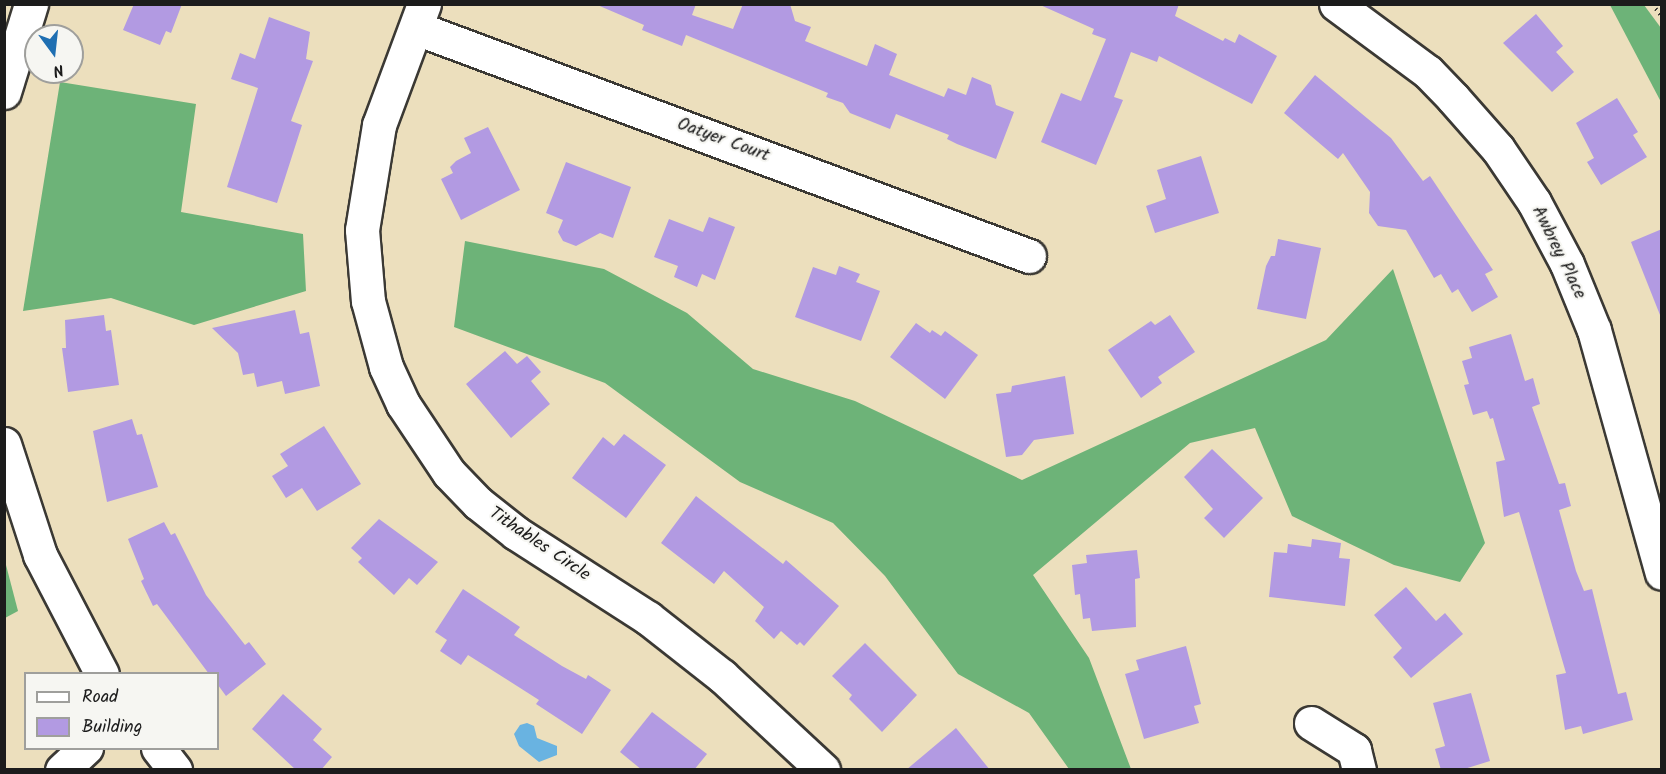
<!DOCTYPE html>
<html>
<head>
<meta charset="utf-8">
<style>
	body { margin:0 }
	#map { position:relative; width:1666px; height:774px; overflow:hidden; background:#ecdfbd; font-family:Kalam,sans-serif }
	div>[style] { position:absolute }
	.forest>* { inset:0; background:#6db378 }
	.water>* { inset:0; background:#69b3e1 }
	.building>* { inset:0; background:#b29ae2 }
	.path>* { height:4px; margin-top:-2px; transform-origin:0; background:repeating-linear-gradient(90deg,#3b3934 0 1.5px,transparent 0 6px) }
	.roads { filter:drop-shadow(2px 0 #3b3934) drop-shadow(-2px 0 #3b3934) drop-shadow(0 2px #3b3934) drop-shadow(0 -2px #3b3934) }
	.minor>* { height:33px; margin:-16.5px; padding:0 16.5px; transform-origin:16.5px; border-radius:16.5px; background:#fff }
	.tertiary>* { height:33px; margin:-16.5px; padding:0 16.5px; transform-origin:16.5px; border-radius:16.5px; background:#fff }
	span { translate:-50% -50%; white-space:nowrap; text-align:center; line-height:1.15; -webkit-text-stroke:4.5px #f6f6f2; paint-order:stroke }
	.street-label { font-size:18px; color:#1c1c1c }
	.frame { position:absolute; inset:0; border:6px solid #1c1c1c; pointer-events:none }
	.legend { position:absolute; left:24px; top:672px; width:195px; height:78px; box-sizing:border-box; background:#f6f6f2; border:2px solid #9f9f9c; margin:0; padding:8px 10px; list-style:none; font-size:18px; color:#1c1c1c }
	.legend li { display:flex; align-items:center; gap:12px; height:30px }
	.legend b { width:30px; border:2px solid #9f9f9c }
	.north { position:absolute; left:24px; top:24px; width:60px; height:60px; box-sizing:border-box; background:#f6f6f2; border:2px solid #9f9f9c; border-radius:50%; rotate:165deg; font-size:16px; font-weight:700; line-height:24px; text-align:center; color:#1c1c1c }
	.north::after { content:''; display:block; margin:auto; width:21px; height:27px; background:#1f6fb2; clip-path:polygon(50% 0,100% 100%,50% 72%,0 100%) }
</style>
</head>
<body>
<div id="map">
	<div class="forest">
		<i style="clip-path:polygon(1610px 5px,1644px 5px,1661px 28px,1661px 102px)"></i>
		<i style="clip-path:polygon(60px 82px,196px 104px,181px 212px,303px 234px,306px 291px,194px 325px,111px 298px,23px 311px)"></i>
		<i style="clip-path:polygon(465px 241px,604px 269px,687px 313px,753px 369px,855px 401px,1022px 480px,1326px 340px,1393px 269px,1485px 543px,1460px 582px,1394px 565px,1292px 516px,1255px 428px,1190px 443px,1033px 575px,1089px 658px,1131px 769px,1069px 769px,1029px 713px,958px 674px,885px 576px,833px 523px,740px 482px,605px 383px,454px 327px)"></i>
		<i style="clip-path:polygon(6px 565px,18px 611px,5px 618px,4px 566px)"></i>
	</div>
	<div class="water">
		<i style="clip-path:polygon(527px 723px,534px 726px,537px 738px,557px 746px,557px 755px,539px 762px,519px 746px,514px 734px,520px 725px)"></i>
	</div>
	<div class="building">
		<i style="clip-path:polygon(134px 4px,182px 4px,171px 33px,166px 31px,160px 45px,123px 30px)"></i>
		<i style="clip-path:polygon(595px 4px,696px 4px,692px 15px,733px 29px,743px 4px,790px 4px,795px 21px,811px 27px,805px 41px,867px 66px,875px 44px,897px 54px,889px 75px,944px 97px,948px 88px,966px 95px,972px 77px,991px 85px,996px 105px,1014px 112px,996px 159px,957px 144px,947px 139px,949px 135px,896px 114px,890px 129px,850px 113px,843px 103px,826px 97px,828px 93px,686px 35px,682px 46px,642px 30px,644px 25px)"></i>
		<i style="clip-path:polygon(1038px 4px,1179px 4px,1175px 16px,1223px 41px,1225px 38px,1235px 43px,1239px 34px,1277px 56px,1252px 104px,1159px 56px,1157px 62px,1131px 52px,1114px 97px,1123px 100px,1096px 165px,1041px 142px,1061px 93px,1081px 101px,1106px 39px,1092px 34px,1094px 29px)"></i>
		<i style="clip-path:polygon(1536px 14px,1563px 46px,1556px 52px,1574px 72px,1552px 92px,1503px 43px)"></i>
		<i style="clip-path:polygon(269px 17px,310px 32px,306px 59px,313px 61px,291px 121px,302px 125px,277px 203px,227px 187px,258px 88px,231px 79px,240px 53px,255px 59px)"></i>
		<i style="clip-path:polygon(1315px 75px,1391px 138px,1423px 181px,1430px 176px,1493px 270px,1485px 274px,1498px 297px,1472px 312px,1458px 289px,1452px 293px,1441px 274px,1434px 278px,1406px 230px,1378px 226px,1369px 213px,1370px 192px,1343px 153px,1338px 159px,1284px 113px)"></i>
		<i style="clip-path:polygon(1617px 98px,1638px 132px,1633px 135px,1647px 157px,1601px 185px,1587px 162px,1594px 158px,1576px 123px)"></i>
		<i style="clip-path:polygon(488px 127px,520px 190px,461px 220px,441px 179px,453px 173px,450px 167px,456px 161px,471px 153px,464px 138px)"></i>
		<i style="clip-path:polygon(1201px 156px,1219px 213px,1155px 233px,1146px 206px,1166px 199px,1157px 170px)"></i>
		<i style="clip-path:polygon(566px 162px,631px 187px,613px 238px,600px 233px,576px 246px,563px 241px,558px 232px,563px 220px,546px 213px)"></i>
		<i style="clip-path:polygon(709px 217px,735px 227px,715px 280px,702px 274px,697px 287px,674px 277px,678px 266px,654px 257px,669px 219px,703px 232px)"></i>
		<i style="clip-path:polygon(1662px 229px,1662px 315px,1660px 315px,1631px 242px)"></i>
		<i style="clip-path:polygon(1278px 239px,1321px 248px,1306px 319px,1257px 309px,1266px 266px,1271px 256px,1275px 256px)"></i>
		<i style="clip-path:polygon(839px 266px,860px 274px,856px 282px,880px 291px,861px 341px,795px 317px,813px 267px,836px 275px)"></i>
		<i style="clip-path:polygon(295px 310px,300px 334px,309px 332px,320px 386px,285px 394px,282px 381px,257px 387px,254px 373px,243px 375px,238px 353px,212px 328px)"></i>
		<i style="clip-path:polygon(104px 315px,106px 331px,111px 330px,119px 385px,68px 392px,62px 348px,66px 348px,65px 320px)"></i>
		<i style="clip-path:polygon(1170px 315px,1195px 352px,1158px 377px,1162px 383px,1141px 398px,1108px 350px,1151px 321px,1155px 325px)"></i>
		<i style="clip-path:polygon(916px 323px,930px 333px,932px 330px,941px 336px,945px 331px,978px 355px,945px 399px,890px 357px)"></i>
		<i style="clip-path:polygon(1511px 334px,1525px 381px,1533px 378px,1540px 404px,1532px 407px,1559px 484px,1565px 483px,1571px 506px,1559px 510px,1576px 571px,1584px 591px,1592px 589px,1618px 694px,1626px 692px,1633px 720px,1583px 734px,1581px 726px,1565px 730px,1556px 675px,1566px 673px,1519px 512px,1504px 517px,1496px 462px,1505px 460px,1493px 418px,1490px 419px,1487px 411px,1473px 415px,1464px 385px,1469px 384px,1462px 361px,1472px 358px,1469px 347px)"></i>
		<i style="clip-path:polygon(505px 351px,517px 364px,527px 356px,541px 372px,531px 381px,550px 404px,511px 438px,466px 384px)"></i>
		<i style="clip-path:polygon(1065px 376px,1074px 434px,1034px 440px,1022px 455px,1006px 457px,996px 394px,1011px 392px,1012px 386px)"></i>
		<i style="clip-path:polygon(132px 419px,137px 435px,142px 434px,158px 487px,107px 502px,93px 431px)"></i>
		<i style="clip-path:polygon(324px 426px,361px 484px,317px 511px,302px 488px,286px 498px,272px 476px,288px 466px,280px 454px)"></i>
		<i style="clip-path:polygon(624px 434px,666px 465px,626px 518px,572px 478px,603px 437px,614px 446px)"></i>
		<i style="clip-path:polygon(1212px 449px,1263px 498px,1224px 538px,1204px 518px,1213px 509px,1184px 477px)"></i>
		<i style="clip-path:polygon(696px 496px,783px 564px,786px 560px,839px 606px,804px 646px,800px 642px,797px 645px,781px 631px,774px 639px,755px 621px,764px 607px,724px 571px,714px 584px,661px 543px)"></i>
		<i style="clip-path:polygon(379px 519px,438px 562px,417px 585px,409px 578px,394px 595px,358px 562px,362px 558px,351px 548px)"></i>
		<i style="clip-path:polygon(164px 522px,171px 535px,175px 533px,206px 595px,245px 645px,249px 642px,266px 664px,226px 696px,218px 685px,218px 674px,209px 674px,157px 604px,153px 606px,141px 581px,144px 579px,128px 539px)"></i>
		<i style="clip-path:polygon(1312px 539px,1341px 543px,1339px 558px,1350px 559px,1345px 606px,1269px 597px,1274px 552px,1287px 553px,1288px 544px,1311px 547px)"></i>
		<i style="clip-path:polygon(1137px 550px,1140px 578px,1135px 579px,1136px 627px,1092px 631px,1090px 618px,1083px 619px,1080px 594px,1075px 595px,1072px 565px,1087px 563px,1086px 555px)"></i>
		<i style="clip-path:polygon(1406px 587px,1436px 621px,1445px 613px,1463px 634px,1411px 678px,1393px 657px,1402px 648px,1374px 615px)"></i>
		<i style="clip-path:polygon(463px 589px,520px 627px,514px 635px,562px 666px,586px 679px,588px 675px,611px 690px,582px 734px,536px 704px,539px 700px,468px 655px,461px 665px,440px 651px,447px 640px,435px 632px)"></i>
		<i style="clip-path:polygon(865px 643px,917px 695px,882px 732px,849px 699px,852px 695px,832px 676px)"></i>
		<i style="clip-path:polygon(1186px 646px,1201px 704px,1194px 706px,1199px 723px,1144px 739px,1125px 674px,1139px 670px,1136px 660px)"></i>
		<i style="clip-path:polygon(1471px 693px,1490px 761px,1461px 770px,1441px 770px,1435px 749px,1445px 746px,1433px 703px)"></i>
		<i style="clip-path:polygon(283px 694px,322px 729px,313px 740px,332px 757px,321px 770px,296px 770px,252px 729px)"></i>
		<i style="clip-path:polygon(652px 712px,707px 754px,694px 770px,642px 770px,620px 752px)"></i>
		<i style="clip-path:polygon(956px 728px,990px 770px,906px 770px)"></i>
	</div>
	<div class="path">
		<i style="left:1652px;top:4px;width:16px;rotate:52deg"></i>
	</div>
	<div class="roads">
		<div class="minor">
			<i style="left:424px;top:4px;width:129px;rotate:110.4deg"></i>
			<i style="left:379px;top:125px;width:106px;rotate:99.2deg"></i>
			<i style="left:362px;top:230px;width:71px;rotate:85.2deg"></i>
			<i style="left:368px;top:301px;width:68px;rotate:74.7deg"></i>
			<i style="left:386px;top:367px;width:41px;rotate:65.3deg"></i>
			<i style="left:403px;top:404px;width:83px;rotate:56.3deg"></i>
			<i style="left:449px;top:473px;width:42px;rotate:46deg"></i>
			<i style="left:478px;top:503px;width:48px;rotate:38.3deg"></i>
			<i style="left:516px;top:533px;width:157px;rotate:32.8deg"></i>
			<i style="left:648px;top:618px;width:94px;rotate:38.1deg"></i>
			<i style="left:722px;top:676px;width:138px;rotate:42.9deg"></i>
			<i style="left:1336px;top:4px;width:114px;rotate:36.5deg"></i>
			<i style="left:1428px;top:72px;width:36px;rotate:46deg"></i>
			<i style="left:1453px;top:98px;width:68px;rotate:48.6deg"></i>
			<i style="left:1498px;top:149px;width:64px;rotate:55.8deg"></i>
			<i style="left:1534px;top:202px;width:70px;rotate:62deg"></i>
			<i style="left:1567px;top:264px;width:71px;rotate:67.8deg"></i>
			<i style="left:1594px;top:330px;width:252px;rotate:74.4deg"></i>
			<i style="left:416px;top:28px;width:654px;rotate:20.4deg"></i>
			<i style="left:1311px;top:723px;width:51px;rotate:32.1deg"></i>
			<i style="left:1354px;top:750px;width:21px;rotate:76deg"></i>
			<i style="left:62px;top:770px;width:33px;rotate:-43deg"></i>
		</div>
		<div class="tertiary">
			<i style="left:4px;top:92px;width:92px;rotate:-72.9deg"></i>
			<i style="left:4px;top:444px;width:117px;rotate:72deg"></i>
			<i style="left:40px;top:555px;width:134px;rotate:62.5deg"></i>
			<i style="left:158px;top:748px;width:28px;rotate:52deg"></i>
		</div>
	</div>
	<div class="street-label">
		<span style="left:723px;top:141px;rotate:20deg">Oatyer Court</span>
		<span style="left:1558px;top:253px;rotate:64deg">Awbrey Place</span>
		<span style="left:539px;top:545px;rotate:34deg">Tithables Circle</span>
	</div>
	<div class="frame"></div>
	<ul class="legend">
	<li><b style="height:8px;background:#fff"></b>Road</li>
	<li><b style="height:16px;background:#b29ae2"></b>Building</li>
	</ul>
	<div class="north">N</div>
</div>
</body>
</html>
